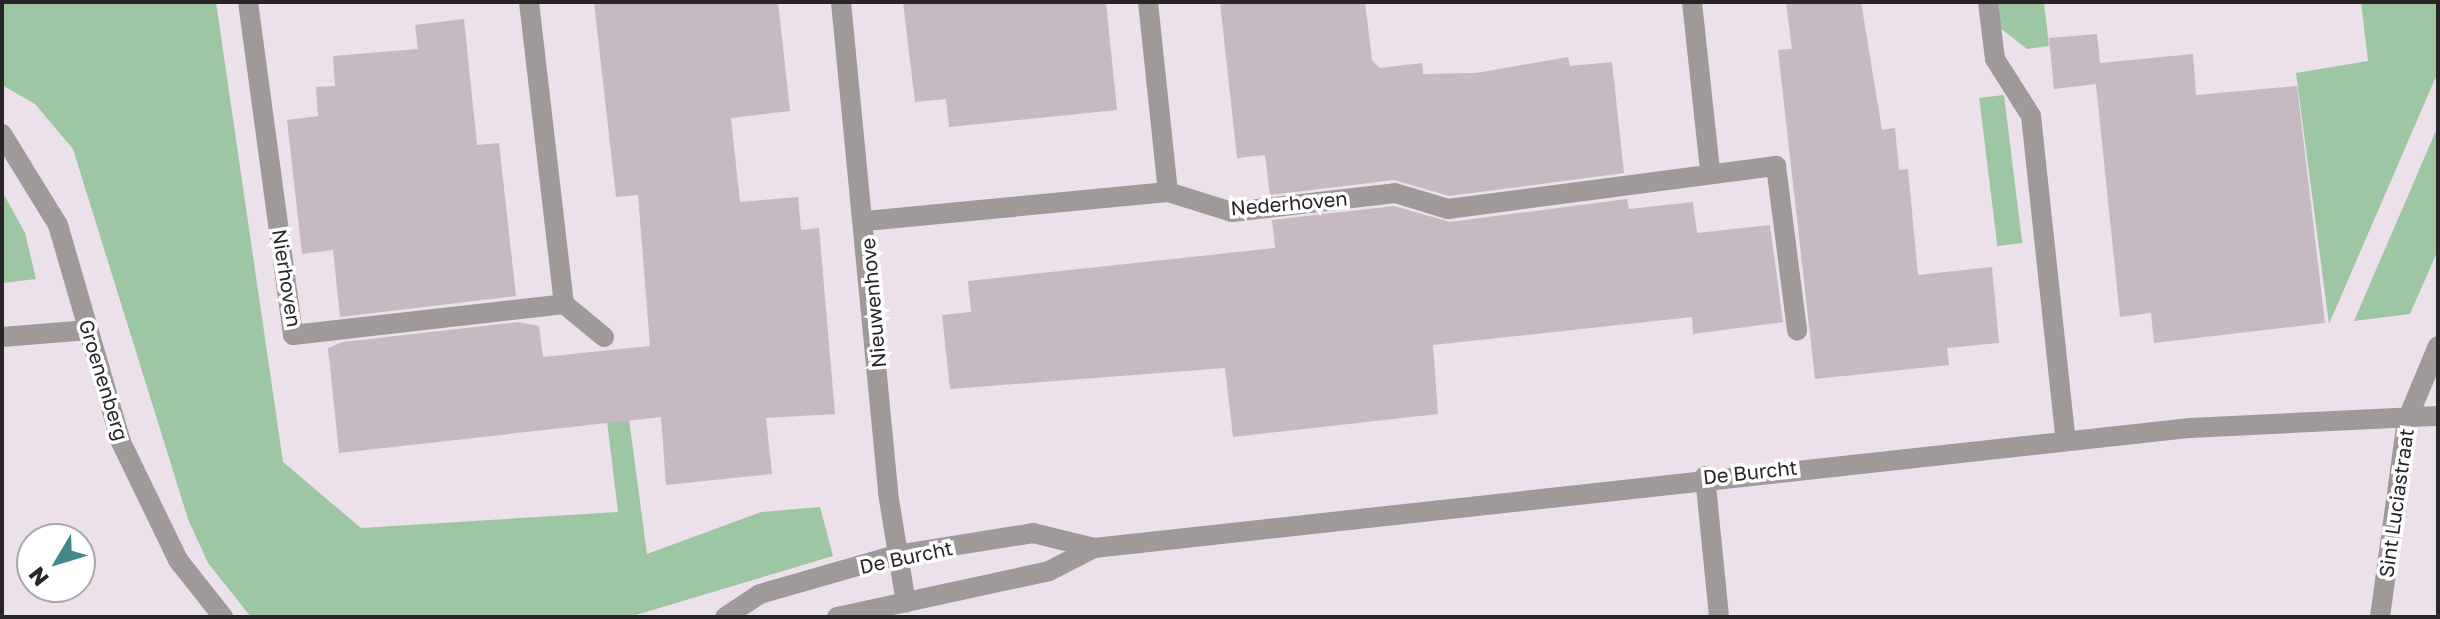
<!DOCTYPE html>
<html>
<head>
<meta charset="utf-8">
<style>
	body { margin:0 }
	#map { position:relative; width:2440px; height:619px; overflow:hidden; background:#ece0ea; font-family:"Golos Text",sans-serif }
	div>[style] { position:absolute }
	.green>* { inset:0; background:#9dc6a3; transform-origin:0 0 }
	.building>* { inset:0; background:#c6b9c1 }
	.minor>* { height:20px; margin:-10px; padding:0 10px; transform-origin:10px; border-radius:10px; background:#9f999a }
	span { translate:-50% -50%; white-space:nowrap; text-align:center; line-height:1.15; -webkit-text-stroke:7px #fff; paint-order:stroke }
	.street-label { font-size:20px; color:#282427 }
	.frame { position:absolute; inset:0; border:4px solid #282427; pointer-events:none }
	.north { position:absolute; left:16px; top:523px; width:80px; height:80px; box-sizing:border-box; background:#fff; border:2px solid #a9a7a9; border-radius:50%; rotate:232deg; font-size:22px; font-weight:700; line-height:32px; text-align:center; color:#282427 }
	.north::after { content:''; display:block; margin:auto; width:28px; height:36px; background:#41898b; clip-path:polygon(50% 0,100% 100%,50% 72%,0 100%) }
</style>
</head>
<body>
<div id="map">
	<div class="green">
		<i style="clip-path:polygon(2px 2px,216px 2px,283px 462px,361px 528px,618px 512px,599px 354px,620px 352px,647px 554px,761px 512px,820px 507px,833px 556px,629px 617px,251px 617px,208px 563px,188px 519px,73px 149px,35px 104px,2px 85px)"></i>
		<i style="clip-path:polygon(1997px 2px,2044px 2px,2049px 46px,2027px 49px,1999px 27px)"></i>
		<i style="clip-path:polygon(2361px 2px,2438px 2px,2438px 72px,2329px 324px,2296px 73px,2368px 61px)"></i>
		<i style="left:2004px;top:95px;width:149px;height:25px;rotate:83deg"></i>
		<i style="clip-path:polygon(2438px 126px,2438px 250px,2410px 314px,2354px 321px)"></i>
		<i style="clip-path:polygon(2px 191px,25px 233px,36px 279px,2px 283px)"></i>
	</div>
	<div class="building">
		<i style="clip-path:polygon(594px 2px,778px 2px,790px 111px,731px 118px,740px 202px,798px 197px,801px 230px,819px 228px,835px 414px,766px 418px,772px 474px,666px 485px,661px 417px,339px 453px,328px 348px,343px 342px,518px 322px,539px 326px,543px 357px,650px 346px,638px 195px,616px 197px)"></i>
		<i style="clip-path:polygon(903px 2px,1106px 2px,1117px 110px,949px 127px,946px 99px,915px 102px)"></i>
		<i style="clip-path:polygon(1220px 2px,1365px 2px,1372px 60px,1380px 68px,1422px 63px,1423px 74px,1476px 73px,1568px 57px,1570px 66px,1612px 62px,1624px 173px,1449px 196px,1394px 180px,1270px 195px,1265px 155px,1237px 158px)"></i>
		<i style="clip-path:polygon(1786px 2px,1861px 2px,1882px 130px,1895px 128px,1899px 170px,1908px 169px,1918px 275px,1992px 267px,1999px 343px,1947px 348px,1949px 365px,1815px 379px,1778px 50px,1792px 49px)"></i>
		<i style="clip-path:polygon(464px 19px,477px 145px,499px 143px,516px 296px,340px 317px,333px 250px,302px 254px,287px 120px,318px 116px,316px 87px,335px 86px,333px 56px,418px 49px,415px 25px)"></i>
		<i style="clip-path:polygon(2097px 34px,2100px 63px,2193px 54px,2196px 95px,2297px 86px,2325px 323px,2154px 343px,2151px 313px,2120px 317px,2096px 84px,2054px 89px,2049px 38px)"></i>
		<i style="clip-path:polygon(1627px 199px,1629px 209px,1693px 202px,1697px 233px,1770px 225px,1783px 322px,1693px 334px,1692px 317px,1433px 345px,1438px 414px,1233px 437px,1225px 368px,950px 389px,942px 315px,971px 312px,968px 281px,1275px 248px,1272px 220px,1394px 206px,1450px 222px)"></i>
	</div>
	<div class="minor">
		<i style="left:248px;top:2px;width:336px;rotate:82.3deg"></i>
		<i style="left:293px;top:335px;width:273px;rotate:-6.5deg"></i>
		<i style="left:529px;top:2px;width:304px;rotate:83.4deg"></i>
		<i style="left:564px;top:304px;width:52px;rotate:39.5deg"></i>
		<i style="left:841px;top:2px;width:493px;rotate:84.5deg"></i>
		<i style="left:888px;top:493px;width:111px;rotate:80.7deg"></i>
		<i style="left:1148px;top:2px;width:191px;rotate:84deg"></i>
		<i style="left:1692px;top:2px;width:170px;rotate:83.9deg"></i>
		<i style="left:1988px;top:2px;width:57px;rotate:83deg"></i>
		<i style="left:1995px;top:59px;width:67px;rotate:57.7deg"></i>
		<i style="left:2031px;top:116px;width:327px;rotate:83.9deg"></i>
		<i style="left:2px;top:134px;width:107px;rotate:58.4deg"></i>
		<i style="left:58px;top:225px;width:226px;rotate:73.8deg"></i>
		<i style="left:121px;top:442px;width:131px;rotate:64.2deg"></i>
		<i style="left:178px;top:560px;width:73px;rotate:51.7deg"></i>
		<i style="left:866px;top:221px;width:303px;rotate:-5.5deg"></i>
		<i style="left:1168px;top:192px;width:67px;rotate:17.4deg"></i>
		<i style="left:1232px;top:212px;width:164px;rotate:-6.6deg"></i>
		<i style="left:1395px;top:193px;width:55px;rotate:16.8deg"></i>
		<i style="left:1448px;top:209px;width:331px;rotate:-7.5deg"></i>
		<i style="left:1776px;top:166px;width:166px;rotate:82.7deg"></i>
		<i style="left:2px;top:337px;width:87px;rotate:-4.6deg"></i>
		<i style="left:1705px;top:476px;width:142px;rotate:84.3deg"></i>
		<i style="left:725px;top:617px;width:42px;rotate:-33.3deg"></i>
		<i style="left:760px;top:594px;width:141px;rotate:-16deg"></i>
		<i style="left:896px;top:555px;width:139px;rotate:-9.1deg"></i>
		<i style="left:1033px;top:533px;width:63px;rotate:13.8deg"></i>
		<i style="left:837px;top:617px;width:217px;rotate:-12.2deg"></i>
		<i style="left:1049px;top:571px;width:51px;rotate:-27.1deg"></i>
		<i style="left:1094px;top:548px;width:1103px;rotate:-6.25deg"></i>
		<i style="left:2190px;top:428px;width:248px;rotate:-2.8deg"></i>
		<i style="left:2380px;top:617px;width:199px;rotate:-82.2deg"></i>
		<i style="left:2407px;top:420px;width:80px;rotate:-67.3deg"></i>
	</div>
	<div class="street-label">
		<span style="left:1289px;top:203px;rotate:-5deg">Nederhoven</span>
		<span style="left:287px;top:278px;rotate:81deg">Nierhoven</span>
		<span style="left:873px;top:303px;rotate:-95deg">Nieuwenhove</span>
		<span style="left:104px;top:380px;rotate:73deg">Groenenberg</span>
		<span style="left:1750px;top:472px;rotate:-6deg">De Burcht</span>
		<span style="left:2396px;top:503px;rotate:-82deg">Sint Luciastraat</span>
		<span style="left:906px;top:557px;rotate:-12deg">De Burcht</span>
	</div>
	<div class="frame"></div>
	<div class="north">N</div>
</div>
</body>
</html>
